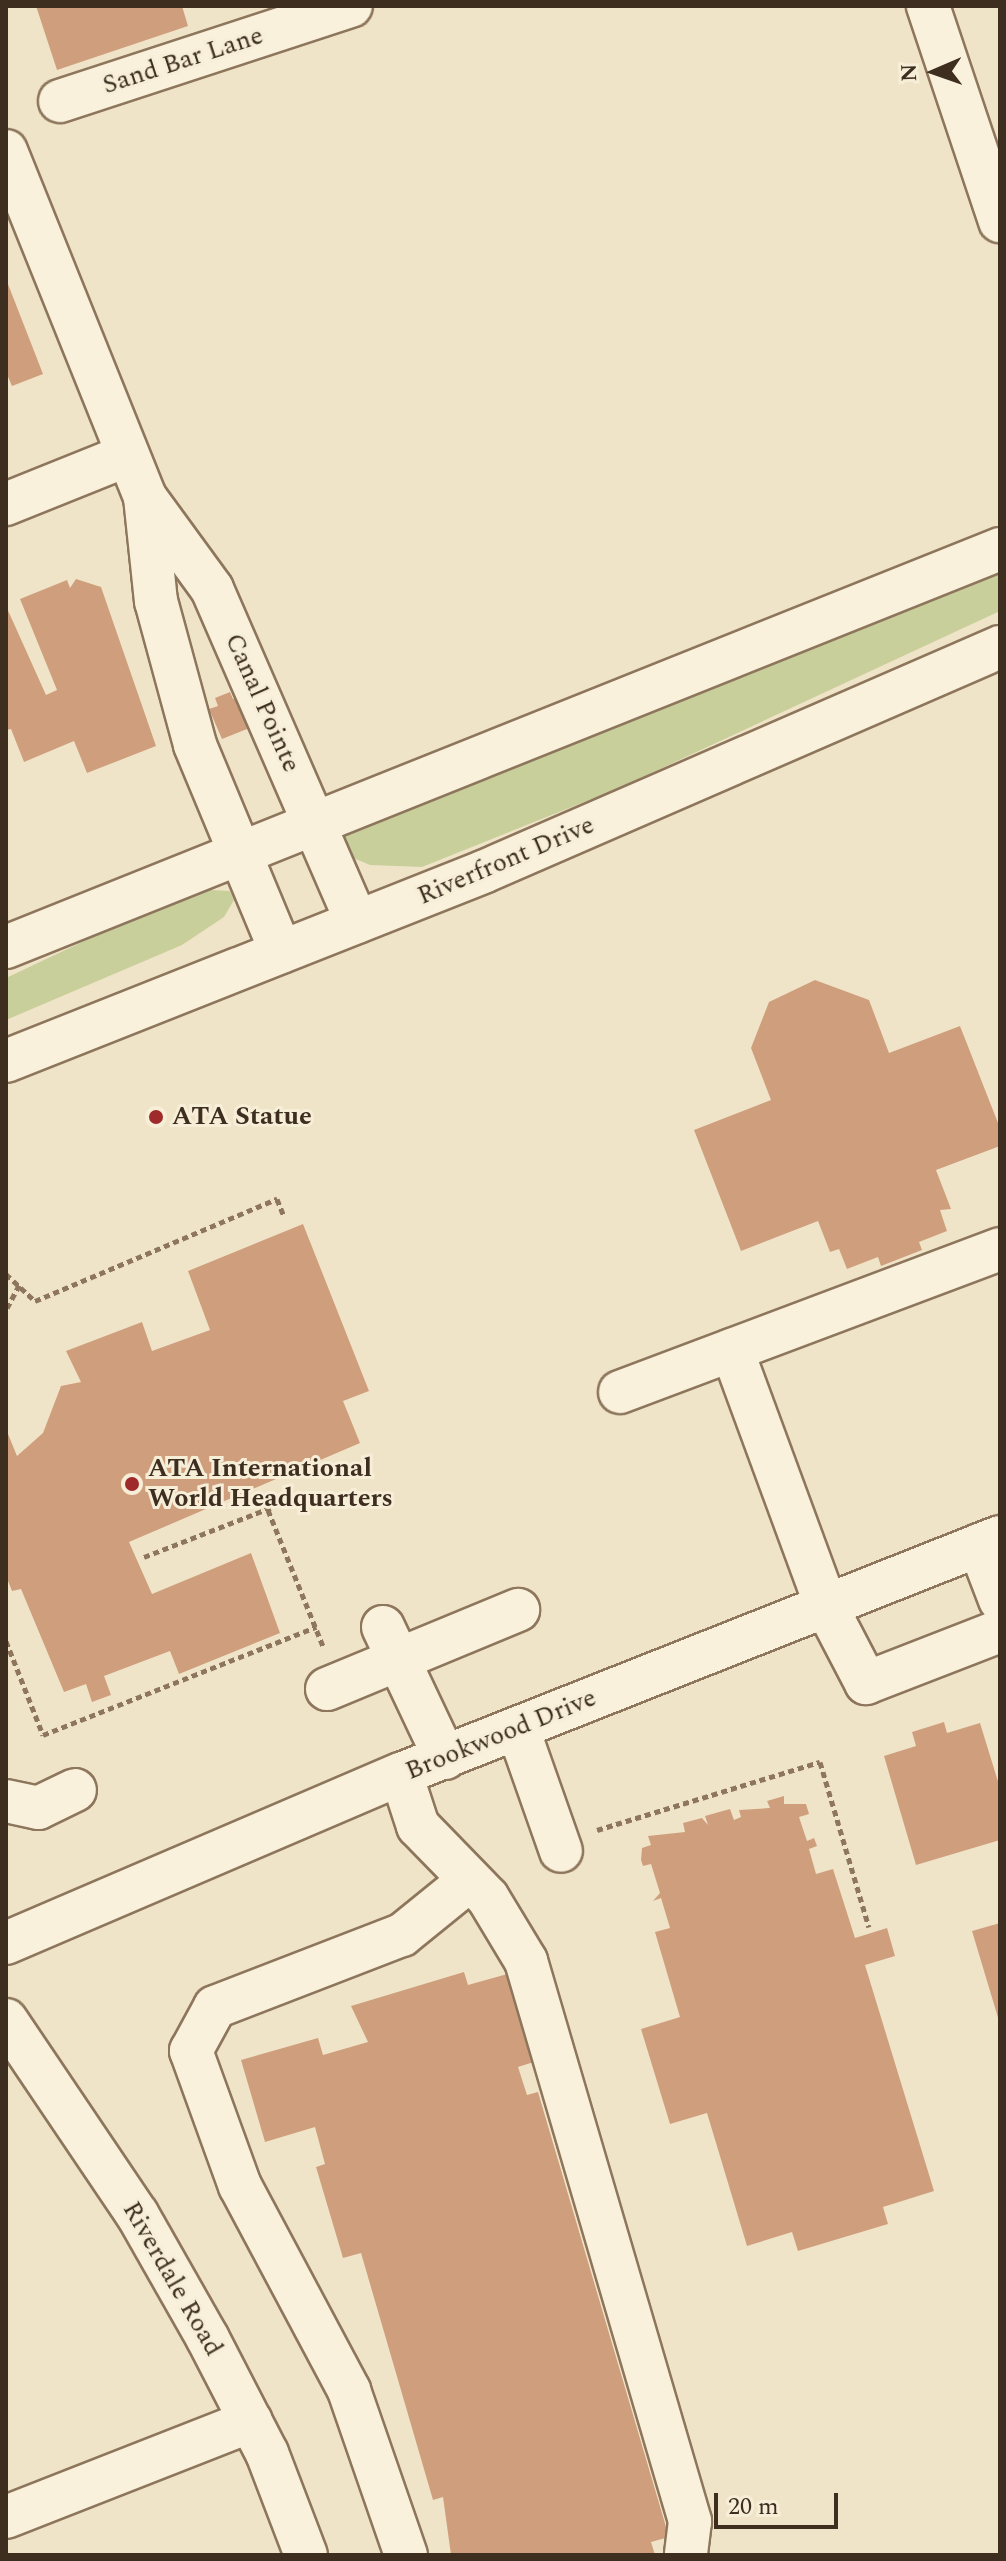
<!DOCTYPE html>
<html>
<head>
<meta charset="utf-8">
<style>
	body { margin:0 }
	#map { position:relative; width:1006px; height:2561px; overflow:hidden; background:#f0e4c8; font-family:Spectral,serif }
	div>[style] { position:absolute }
	.green>* { inset:0; background:#c9cf9b }
	.building>* { inset:0; background:#cf9f7d }
	.path>* { height:5px; margin-top:-2.5px; transform-origin:0; background:repeating-linear-gradient(90deg,#8d765c 0 6px,transparent 0 10px) }
	.roads { filter:drop-shadow(2px 0 #8d765c) drop-shadow(-2px 0 #8d765c) drop-shadow(0 2px #8d765c) drop-shadow(0 -2px #8d765c) }
	.minor>* { height:42px; margin:-21px; padding:0 21px; transform-origin:21px; border-radius:21px; background:#faf1dc }
	.dots>* { width:22px; height:22px; translate:-50% -50%; box-sizing:border-box; border:4px solid #f7eed8; border-radius:50% }
	span { translate:-50% -50%; white-space:nowrap; text-align:center; line-height:1.15; -webkit-text-stroke:6px #f7eed8; paint-order:stroke }
	.street-label { font-size:26px; color:#3d2e20 }
	.poi-label { font-size:26px; color:#3d2e20; font-weight:700 }
	.left { translate:0 -50%; text-align:left }
	.frame { position:absolute; inset:0; border:8px solid #3d2e20; pointer-events:none }
	.north { position:absolute; left:894px; top:32px; width:80px; height:80px; -webkit-text-stroke:6px #f7eed8; paint-order:stroke; rotate:268deg; font-size:22px; font-weight:700; line-height:32px; text-align:center; color:#3d2e20 }
	.north::after { content:''; display:block; margin:auto; width:28px; height:36px; background:#3d2e20; clip-path:polygon(50% 0,100% 100%,50% 72%,0 100%) }
	.scale { position:absolute; left:714px; top:2493px; width:124px; height:36px; box-sizing:border-box; border:4px solid #3d2e20; border-top:0; padding-left:10px; font-size:24px; line-height:28px; white-space:nowrap; color:#3d2e20; -webkit-text-stroke:6px #f7eed8; paint-order:stroke }
</style>
</head>
<body>
<div id="map">
	<div class="green">
		<i style="clip-path:polygon(1000px 570px,1000px 611px,619px 788px,422px 867px,370px 865px,351px 857px,344px 842px,344px 834px)"></i>
		<i style="clip-path:polygon(194px 889px,230px 891px,234px 900px,224px 917px,182px 945px,6px 1020px,6px 978px)"></i>
	</div>
	<div class="building">
		<i style="clip-path:polygon(36px 6px,182px 6px,188px 26px,57px 70px)"></i>
		<i style="clip-path:polygon(6px 279px,43px 374px,12px 386px,6px 372px)"></i>
		<i style="clip-path:polygon(76px 579px,101px 587px,156px 746px,87px 773px,74px 741px,24px 762px,11px 729px,6px 730px,6px 606px,46px 695px,57px 690px,20px 599px,67px 580px,70px 588px)"></i>
		<i style="clip-path:polygon(230px 692px,233px 699px,240px 695px,252px 727px,222px 739px,209px 709px,218px 706px,215px 698px)"></i>
		<i style="clip-path:polygon(815px 980px,869px 1000px,889px 1053px,960px 1026px,1000px 1128px,1000px 1146px,936px 1170px,951px 1209px,940px 1210px,947px 1231px,919px 1242px,922px 1250px,881px 1266px,878px 1257px,847px 1269px,839px 1249px,830px 1252px,818px 1221px,741px 1251px,694px 1130px,771px 1100px,751px 1048px,769px 1002px)"></i>
		<i style="clip-path:polygon(303px 1224px,369px 1391px,343px 1401px,360px 1443px,129px 1542px,152px 1594px,251px 1553px,280px 1633px,179px 1674px,170px 1651px,104px 1676px,111px 1695px,92px 1702px,86px 1684px,64px 1692px,21px 1589px,12px 1591px,6px 1576px,6px 1429px,17px 1456px,43px 1433px,61px 1386px,81px 1382px,66px 1351px,142px 1322px,152px 1351px,210px 1330px,188px 1271px)"></i>
		<i style="clip-path:polygon(944px 1722px,947px 1733px,980px 1723px,1000px 1788px,1000px 1840px,916px 1865px,884px 1756px,916px 1746px,912px 1732px)"></i>
		<i style="clip-path:polygon(784px 1796px,784px 1804px,806px 1804px,809px 1814px,799px 1817px,807px 1841px,814px 1838px,817px 1846px,809px 1849px,816px 1874px,833px 1869px,855px 1938px,887px 1928px,895px 1956px,865px 1965px,934px 2191px,883px 2207px,888px 2224px,798px 2251px,792px 2232px,747px 2246px,707px 2113px,670px 2124px,641px 2029px,680px 2017px,655px 1932px,670px 1928px,661px 1898px,653px 1901px,660px 1893px,651px 1864px,643px 1866px,641px 1860px,642px 1848px,651px 1845px,648px 1836px,685px 1832px,683px 1823px,702px 1818px,708px 1825px,705px 1816px,730px 1809px,734px 1820px,741px 1817px,739px 1810px,770px 1808px,767px 1801px)"></i>
		<i style="clip-path:polygon(1000px 1923px,1000px 2020px,999px 2021px,972px 1931px)"></i>
		<i style="clip-path:polygon(464px 1972px,468px 1985px,514px 1972px,540px 2060px,518px 2067px,527px 2095px,538px 2092px,669px 2537px,651px 2542px,655px 2555px,451px 2555px,443px 2497px,433px 2500px,361px 2253px,343px 2258px,316px 2167px,325px 2164px,315px 2127px,265px 2142px,241px 2060px,318px 2038px,323px 2055px,368px 2042px,351px 2006px)"></i>
	</div>
	<div class="path">
		<i style="left:6px;top:1274px;width:40px;rotate:43deg"></i>
		<i style="left:35px;top:1301px;width:263px;rotate:-22.9deg"></i>
		<i style="left:277px;top:1199px;width:18px;rotate:68deg"></i>
		<i style="left:7px;top:1308px;width:26px;rotate:-62deg"></i>
		<i style="left:268px;top:1510px;width:147px;rotate:68deg"></i>
		<i style="left:144px;top:1557px;width:171px;rotate:-21.3deg"></i>
		<i style="left:6px;top:1641px;width:101px;rotate:68.5deg"></i>
		<i style="left:43px;top:1735px;width:294px;rotate:-21.6deg"></i>
		<i style="left:597px;top:1830px;width:233px;rotate:-17deg"></i>
		<i style="left:820px;top:1762px;width:172px;rotate:73.5deg"></i>
	</div>
	<div class="roads">
		<div class="minor">
			<i style="left:928px;top:6px;width:227px;rotate:71.5deg"></i>
			<i style="left:60px;top:101px;width:306px;rotate:-18.1deg"></i>
			<i style="left:6px;top:151px;width:373px;rotate:68.1deg"></i>
			<i style="left:145px;top:497px;width:105px;rotate:84deg"></i>
			<i style="left:156px;top:601px;width:149px;rotate:74.8deg"></i>
			<i style="left:195px;top:745px;width:224px;rotate:67.4deg"></i>
			<i style="left:145px;top:497px;width:114px;rotate:53.9deg"></i>
			<i style="left:212px;top:589px;width:363px;rotate:66.5deg"></i>
			<i style="left:6px;top:504px;width:131px;rotate:-21.9deg"></i>
			<i style="left:6px;top:947px;width:1071px;rotate:-21.82deg"></i>
			<i style="left:6px;top:1061px;width:513px;rotate:-21.61deg"></i>
			<i style="left:483px;top:872px;width:564px;rotate:-23.52deg"></i>
			<i style="left:732px;top:1350px;width:273px;rotate:69.8deg"></i>
			<i style="left:826px;top:1606px;width:87px;rotate:62.5deg"></i>
			<i style="left:866px;top:1683px;width:144px;rotate:-21.2deg"></i>
			<i style="left:620px;top:1392px;width:406px;rotate:-20.6deg"></i>
			<i style="left:979px;top:1545px;width:59px;rotate:69.1deg"></i>
			<i style="left:383px;top:1627px;width:145px;rotate:64.7deg"></i>
			<i style="left:327px;top:1689px;width:207px;rotate:-22.5deg"></i>
			<i style="left:518px;top:1729px;width:129px;rotate:70.6deg"></i>
			<i style="left:401px;top:1774px;width:55px;rotate:71.9deg"></i>
			<i style="left:418px;top:1826px;width:100px;rotate:45.8deg"></i>
			<i style="left:488px;top:1898px;width:74px;rotate:58.9deg"></i>
			<i style="left:526px;top:1961px;width:584px;rotate:73.68deg"></i>
			<i style="left:690px;top:2521px;width:34px;rotate:97deg"></i>
			<i style="left:6px;top:1801px;width:33px;rotate:12deg"></i>
			<i style="left:38px;top:1808px;width:41px;rotate:-25.9deg"></i>
			<i style="left:6px;top:1943px;width:430px;rotate:-23.2deg"></i>
			<i style="left:401px;top:1774px;width:644px;rotate:-21.59deg"></i>
			<i style="left:6px;top:2020px;width:234px;rotate:56deg"></i>
			<i style="left:137px;top:2214px;width:142px;rotate:60.4deg"></i>
			<i style="left:207px;top:2337px;width:131px;rotate:62.7deg"></i>
			<i style="left:267px;top:2453px;width:109px;rotate:69.1deg"></i>
			<i style="left:6px;top:2517px;width:263px;rotate:-21.4deg"></i>
			<i style="left:406px;top:2555px;width:175px;rotate:-109.1deg"></i>
			<i style="left:349px;top:2390px;width:231px;rotate:-118.1deg"></i>
			<i style="left:240px;top:2186px;width:144px;rotate:-109.9deg"></i>
			<i style="left:191px;top:2051px;width:50px;rotate:-61.4deg"></i>
			<i style="left:215px;top:2007px;width:200px;rotate:-21.1deg"></i>
			<i style="left:402px;top:1935px;width:87px;rotate:-39deg"></i>
		</div>
	</div>
	<div class="dots">
		<i style="left:156px;top:1117px;background:#9e2a2b"></i>
		<i style="left:132px;top:1484px;background:#9e2a2b"></i>
	</div>
	<div class="street-label">
		<span style="left:183px;top:61px;rotate:-18deg">Sand Bar Lane</span>
		<span style="left:262px;top:703px;rotate:66deg">Canal Pointe</span>
		<span style="left:506px;top:861px;rotate:-23deg">Riverfront Drive</span>
		<span style="left:501px;top:1735px;rotate:-22deg">Brookwood Drive</span>
		<span style="left:172px;top:2279px;rotate:60deg">Riverdale Road</span>
	</div>
	<div class="poi-label">
		<span class="left" style="left:172px;top:1117px">ATA Statue</span>
		<span class="left" style="left:148px;top:1484px">ATA International<br>World Headquarters</span>
	</div>
	<div class="frame"></div>
	<div class="north">N</div>
	<div class="scale">20 m</div>
</div>
</body>
</html>
